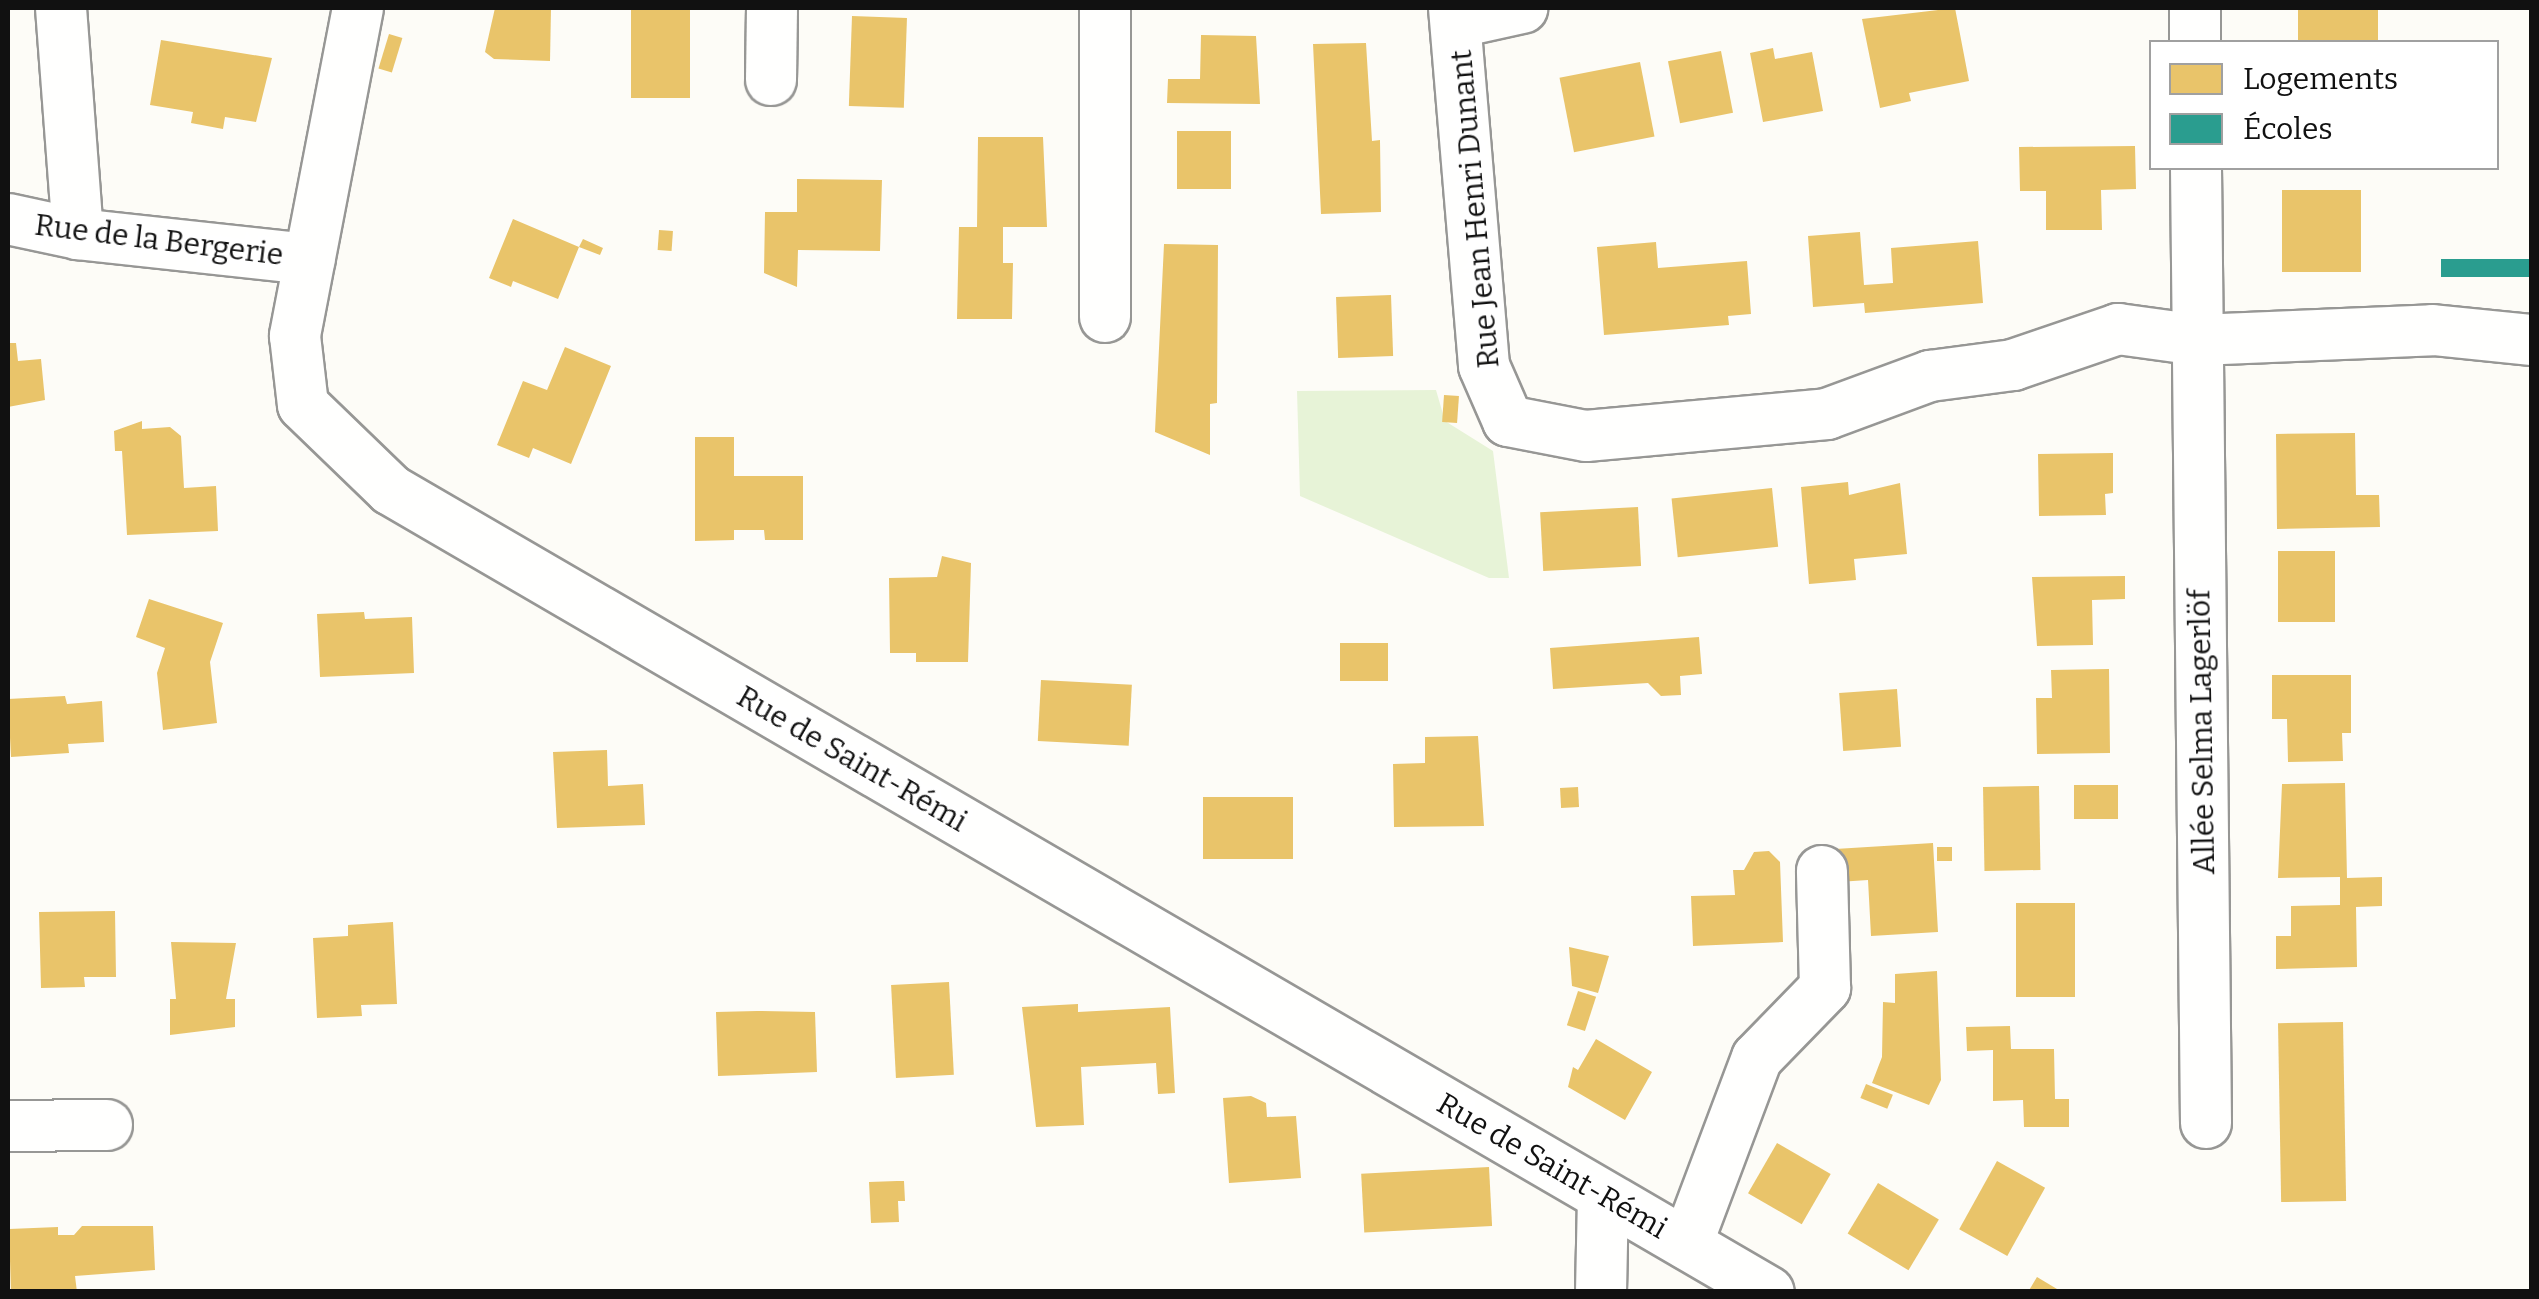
<!DOCTYPE html>
<html>
<head>
<meta charset="utf-8">
<style>
	body { margin:0 }
	#map { position:relative; width:2539px; height:1299px; overflow:hidden; background:#fdfcf7; font-family:Bitter,serif }
	div>[style] { position:absolute }
	.green>* { inset:0; background:#e7f3d7 }
	.homes>* { inset:0; background:#e9c46a; transform-origin:0 0 }
	.schools>* { inset:0; background:#2a9d8f; transform-origin:0 0 }
	.roads { filter:drop-shadow(2px 0 #979795) drop-shadow(-2px 0 #979795) drop-shadow(0 2px #979795) drop-shadow(0 -2px #979795) }
	.street>* { height:50px; margin:-25px; padding:0 25px; transform-origin:25px; border-radius:25px; background:#fffffe }
	span { translate:-50% -50%; white-space:nowrap; text-align:center; line-height:1.15; -webkit-text-stroke:10px #fff; paint-order:stroke }
	.street-label { font-size:30px; color:#111 }
	.frame { position:absolute; inset:0; border:10px solid #111; pointer-events:none }
	.legend { position:absolute; left:2149px; top:40px; width:350px; height:130px; box-sizing:border-box; background:#fff; border:2px solid #a0a0a0; margin:0; padding:12px 18px; list-style:none; font-size:30px; color:#111 }
	.legend li { display:flex; align-items:center; gap:20px; height:50px }
	.legend b { width:50px; border:2px solid #a0a0a0 }
</style>
</head>
<body>
<div id="map">
	<div class="green">
		<i style="clip-path:polygon(1436px 390px,1445px 421px,1493px 451px,1509px 578px,1489px 578px,1300px 496px,1297px 391px)"></i>
	</div>
	<div class="homes">
		<i style="clip-path:polygon(495px 8px,551px 8px,550px 61px,494px 59px,485px 52px)"></i>
		<i style="left:631px;top:8px;width:59px;height:90px"></i>
		<i style="clip-path:polygon(1955px 8px,1969px 81px,1909px 93px,1911px 101px,1880px 108px,1862px 19px)"></i>
		<i style="left:2298px;top:8px;width:80px;height:34px"></i>
		<i style="left:852px;top:16px;width:55px;height:90px;rotate:2deg"></i>
		<i style="left:389px;top:34px;width:14px;height:36px;rotate:17deg"></i>
		<i style="clip-path:polygon(1201px 35px,1256px 36px,1260px 104px,1167px 103px,1168px 79px,1200px 79px)"></i>
		<i style="clip-path:polygon(161px 40px,272px 58px,256px 122px,225px 117px,223px 129px,191px 123px,193px 112px,150px 105px)"></i>
		<i style="clip-path:polygon(1366px 43px,1372px 141px,1380px 140px,1381px 212px,1321px 214px,1313px 44px)"></i>
		<i style="clip-path:polygon(1773px 48px,1775px 59px,1812px 52px,1823px 111px,1763px 122px,1750px 53px)"></i>
		<i style="left:1721px;top:51px;width:63px;height:54px;rotate:79deg"></i>
		<i style="left:1640px;top:62px;width:76px;height:82px;rotate:79deg"></i>
		<i style="left:1177px;top:131px;width:54px;height:58px"></i>
		<i style="clip-path:polygon(978px 137px,1043px 137px,1047px 227px,1003px 227px,1003px 263px,1013px 263px,1012px 319px,957px 319px,959px 227px,977px 227px)"></i>
		<i style="clip-path:polygon(2135px 146px,2136px 189px,2101px 190px,2102px 230px,2046px 230px,2046px 191px,2020px 191px,2019px 147px)"></i>
		<i style="clip-path:polygon(797px 179px,882px 180px,880px 251px,798px 250px,797px 287px,764px 273px,765px 212px,797px 212px)"></i>
		<i style="left:2361px;top:190px;width:82px;height:79px;rotate:90deg"></i>
		<i style="clip-path:polygon(513px 219px,579px 247px,583px 239px,603px 248px,600px 255px,579px 247px,558px 299px,513px 281px,511px 287px,489px 278px)"></i>
		<i style="left:659px;top:230px;width:14px;height:20px;rotate:4deg"></i>
		<i style="clip-path:polygon(1860px 232px,1864px 285px,1893px 283px,1891px 248px,1978px 241px,1983px 303px,1865px 313px,1864px 303px,1813px 307px,1808px 236px)"></i>
		<i style="clip-path:polygon(1656px 242px,1658px 268px,1747px 261px,1751px 314px,1728px 316px,1729px 325px,1604px 335px,1597px 247px)"></i>
		<i style="clip-path:polygon(1164px 244px,1218px 245px,1217px 403px,1210px 404px,1210px 455px,1155px 432px)"></i>
		<i style="left:1391px;top:295px;width:61px;height:55px;rotate:88deg"></i>
		<i style="clip-path:polygon(8px 343px,16px 343px,18px 361px,41px 359px,45px 400px,8px 407px)"></i>
		<i style="clip-path:polygon(565px 347px,611px 366px,571px 464px,533px 448px,529px 458px,497px 445px,523px 381px,547px 390px)"></i>
		<i style="left:1444px;top:395px;width:15px;height:27px;rotate:4deg"></i>
		<i style="clip-path:polygon(142px 421px,142px 429px,170px 427px,181px 436px,184px 488px,216px 486px,218px 531px,127px 535px,122px 451px,115px 451px,114px 431px)"></i>
		<i style="clip-path:polygon(2355px 433px,2356px 495px,2379px 495px,2380px 527px,2277px 529px,2276px 434px)"></i>
		<i style="clip-path:polygon(695px 437px,734px 437px,734px 476px,803px 476px,803px 540px,765px 540px,764px 530px,734px 530px,734px 540px,695px 541px)"></i>
		<i style="clip-path:polygon(2113px 453px,2113px 493px,2105px 494px,2106px 515px,2039px 516px,2038px 454px)"></i>
		<i style="clip-path:polygon(1848px 482px,1849px 495px,1900px 483px,1907px 554px,1854px 559px,1856px 580px,1809px 584px,1801px 487px)"></i>
		<i style="left:1772px;top:488px;width:59px;height:101px;rotate:84deg"></i>
		<i style="left:1638px;top:507px;width:59px;height:98px;rotate:87deg"></i>
		<i style="left:2278px;top:551px;width:57px;height:71px"></i>
		<i style="clip-path:polygon(942px 556px,971px 563px,968px 662px,916px 662px,916px 653px,890px 653px,889px 578px,937px 577px)"></i>
		<i style="clip-path:polygon(2125px 576px,2125px 599px,2092px 600px,2093px 645px,2037px 646px,2032px 577px)"></i>
		<i style="clip-path:polygon(149px 599px,223px 623px,210px 662px,217px 723px,163px 730px,157px 673px,165px 648px,136px 637px)"></i>
		<i style="clip-path:polygon(364px 612px,365px 619px,412px 617px,414px 673px,320px 677px,317px 614px)"></i>
		<i style="clip-path:polygon(1699px 637px,1702px 674px,1680px 676px,1681px 695px,1661px 696px,1648px 683px,1553px 689px,1550px 648px)"></i>
		<i style="left:1388px;top:643px;width:38px;height:48px;rotate:90deg"></i>
		<i style="clip-path:polygon(2109px 669px,2110px 753px,2037px 754px,2036px 698px,2052px 698px,2051px 670px)"></i>
		<i style="clip-path:polygon(2272px 675px,2351px 675px,2351px 733px,2342px 733px,2343px 761px,2288px 762px,2287px 719px,2272px 719px)"></i>
		<i style="left:1041px;top:680px;width:91px;height:61px;rotate:3deg"></i>
		<i style="left:1897px;top:689px;width:58px;height:58px;rotate:86deg"></i>
		<i style="clip-path:polygon(65px 696px,67px 704px,102px 701px,104px 742px,68px 744px,69px 753px,11px 757px,8px 699px)"></i>
		<i style="clip-path:polygon(1478px 736px,1484px 826px,1394px 827px,1393px 764px,1425px 763px,1425px 737px)"></i>
		<i style="clip-path:polygon(607px 750px,608px 786px,643px 784px,645px 825px,557px 828px,553px 752px)"></i>
		<i style="clip-path:polygon(2345px 783px,2347px 878px,2382px 877px,2382px 906px,2356px 907px,2357px 967px,2276px 969px,2276px 936px,2291px 936px,2291px 906px,2340px 905px,2340px 877px,2278px 878px,2282px 784px)"></i>
		<i style="left:2118px;top:785px;width:34px;height:44px;rotate:90deg"></i>
		<i style="left:2039px;top:786px;width:84px;height:56px;rotate:89deg"></i>
		<i style="left:1578px;top:787px;width:20px;height:18px;rotate:87deg"></i>
		<i style="left:1293px;top:797px;width:62px;height:90px;rotate:90deg"></i>
		<i style="clip-path:polygon(1933px 843px,1938px 932px,1871px 936px,1868px 880px,1838px 882px,1835px 849px)"></i>
		<i style="left:1937px;top:847px;width:15px;height:14px"></i>
		<i style="clip-path:polygon(1769px 851px,1780px 862px,1783px 942px,1693px 946px,1691px 896px,1735px 895px,1733px 870px,1744px 870px,1754px 852px)"></i>
		<i style="left:2016px;top:903px;width:59px;height:94px"></i>
		<i style="clip-path:polygon(115px 911px,116px 977px,84px 977px,85px 987px,41px 988px,39px 912px)"></i>
		<i style="clip-path:polygon(393px 922px,397px 1004px,361px 1005px,362px 1016px,317px 1018px,313px 938px,348px 936px,348px 925px)"></i>
		<i style="clip-path:polygon(171px 942px,236px 943px,226px 999px,235px 999px,235px 1027px,170px 1035px,170px 999px,176px 999px)"></i>
		<i style="clip-path:polygon(1569px 947px,1609px 956px,1598px 993px,1572px 986px)"></i>
		<i style="clip-path:polygon(1937px 971px,1941px 1080px,1929px 1105px,1872px 1083px,1882px 1057px,1883px 1002px,1895px 1003px,1895px 974px)"></i>
		<i style="left:949px;top:982px;width:93px;height:58px;rotate:87deg"></i>
		<i style="left:1578px;top:991px;width:19px;height:36px;rotate:18deg"></i>
		<i style="clip-path:polygon(1078px 1004px,1078px 1012px,1170px 1007px,1175px 1093px,1158px 1094px,1156px 1063px,1081px 1067px,1084px 1125px,1036px 1127px,1022px 1007px)"></i>
		<i style="clip-path:polygon(757px 1011px,815px 1012px,817px 1072px,718px 1076px,716px 1012px)"></i>
		<i style="left:2343px;top:1022px;width:179px;height:65px;rotate:89deg"></i>
		<i style="clip-path:polygon(2010px 1026px,2011px 1049px,2054px 1049px,2055px 1099px,2069px 1099px,2069px 1127px,2024px 1127px,2023px 1100px,1993px 1101px,1993px 1050px,1967px 1051px,1966px 1027px)"></i>
		<i style="clip-path:polygon(1596px 1039px,1652px 1072px,1625px 1120px,1568px 1087px,1573px 1067px,1578px 1070px)"></i>
		<i style="left:1866px;top:1084px;width:29px;height:15px;rotate:22deg"></i>
		<i style="clip-path:polygon(1251px 1096px,1266px 1103px,1267px 1117px,1296px 1116px,1301px 1178px,1229px 1183px,1223px 1098px)"></i>
		<i style="left:1777px;top:1143px;width:62px;height:58px;rotate:30deg"></i>
		<i style="left:1997px;top:1161px;width:55px;height:78px;rotate:29deg"></i>
		<i style="left:1489px;top:1167px;width:59px;height:128px;rotate:87deg"></i>
		<i style="clip-path:polygon(897px 1181px,904px 1181px,905px 1201px,898px 1201px,899px 1222px,871px 1223px,869px 1182px)"></i>
		<i style="left:1878px;top:1183px;width:71px;height:59px;rotate:31deg"></i>
		<i style="clip-path:polygon(82px 1226px,153px 1226px,155px 1270px,75px 1276px,77px 1292px,11px 1292px,9px 1229px,58px 1227px,58px 1235px,74px 1235px)"></i>
		<i style="clip-path:polygon(2037px 1277px,2062px 1292px,2028px 1292px)"></i>
	</div>
	<div class="schools">
		<i style="left:2532px;top:259px;width:18px;height:91px;rotate:90deg"></i>
	</div>
	<div class="roads">
		<div class="street">
			<i style="left:61px;top:8px;width:227px;rotate:85.7deg"></i>
			<i style="left:358px;top:8px;width:334px;rotate:100.9deg"></i>
			<i style="left:295px;top:336px;width:69px;rotate:83.4deg"></i>
			<i style="left:303px;top:405px;width:122px;rotate:44deg"></i>
			<i style="left:391px;top:490px;width:1594px;rotate:30.2deg"></i>
			<i style="left:1105px;top:8px;width:309px;rotate:90deg"></i>
			<i style="left:1454px;top:8px;width:359px;rotate:85.2deg"></i>
			<i style="left:1484px;top:366px;width:60px;rotate:66.4deg"></i>
			<i style="left:1508px;top:421px;width:79px;rotate:10.9deg"></i>
			<i style="left:1586px;top:436px;width:242px;rotate:-5.2deg"></i>
			<i style="left:1827px;top:414px;width:110px;rotate:-20.3deg"></i>
			<i style="left:1930px;top:376px;width:84px;rotate:-7.5deg"></i>
			<i style="left:2013px;top:365px;width:111px;rotate:-18.9deg"></i>
			<i style="left:2118px;top:329px;width:81px;rotate:7.8deg"></i>
			<i style="left:2198px;top:340px;width:235px;rotate:-2.4deg"></i>
			<i style="left:2433px;top:330px;width:100px;rotate:5.8deg"></i>
			<i style="left:2195px;top:8px;width:34px;rotate:90deg"></i>
			<i style="left:1458px;top:22px;width:66px;rotate:-12.3deg"></i>
			<i style="left:771px;top:80px;width:72px;rotate:-89.2deg"></i>
			<i style="left:2196px;top:168px;width:955px;rotate:89.4deg"></i>
			<i style="left:8px;top:219px;width:72px;rotate:12.1deg"></i>
			<i style="left:78px;top:234px;width:233px;rotate:6.2deg"></i>
			<i style="left:8px;top:1126px;width:99px;rotate:-0.6deg"></i>
			<i style="left:1687px;top:1244px;width:199px;rotate:-69.4deg"></i>
			<i style="left:1757px;top:1058px;width:98px;rotate:-45.8deg"></i>
			<i style="left:1825px;top:988px;width:117px;rotate:-91.5deg"></i>
			<i style="left:1601px;top:1292px;width:95px;rotate:-88.8deg"></i>
		</div>
	</div>
	<div class="street-label">
		<span style="left:1475px;top:209px;rotate:-95deg">Rue Jean Henri Dunant</span>
		<span style="left:159px;top:240px;rotate:7deg">Rue de la Bergerie</span>
		<span style="left:2202px;top:732px;rotate:-91deg">Allée Selma Lagerlöf</span>
		<span style="left:852px;top:759px;rotate:30deg">Rue de Saint-Rémi</span>
		<span style="left:1552px;top:1166px;rotate:30deg">Rue de Saint-Rémi</span>
	</div>
	<div class="frame"></div>
	<ul class="legend">
	<li><b style="height:28px;background:#e9c46a"></b>Logements</li>
	<li><b style="height:28px;background:#2a9d8f"></b>Écoles</li>
	</ul>
</div>
</body>
</html>
